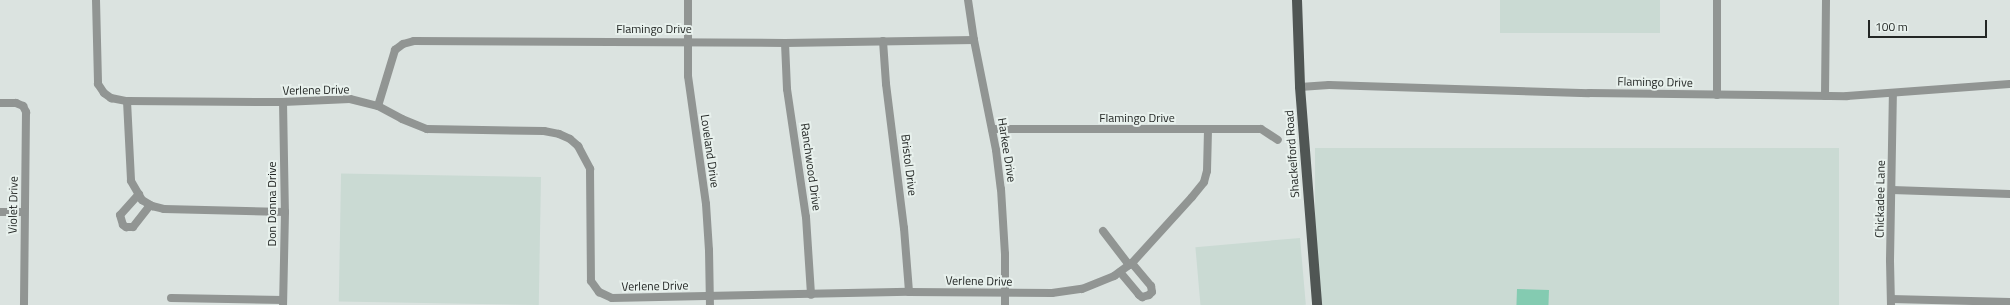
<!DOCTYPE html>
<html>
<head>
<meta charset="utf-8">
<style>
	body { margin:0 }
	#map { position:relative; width:2010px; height:305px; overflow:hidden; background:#dbe3e0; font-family:"Titillium Web",sans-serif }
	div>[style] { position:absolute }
	.built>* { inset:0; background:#cadad3; transform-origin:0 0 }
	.green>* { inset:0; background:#84cbb1; transform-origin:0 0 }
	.minor>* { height:8px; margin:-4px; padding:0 4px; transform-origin:4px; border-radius:4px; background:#919593 }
	.major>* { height:10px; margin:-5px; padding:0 5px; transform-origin:5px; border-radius:5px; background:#505654 }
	span { translate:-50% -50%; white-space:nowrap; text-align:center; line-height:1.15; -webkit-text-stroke:4px #e8f1ed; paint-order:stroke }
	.street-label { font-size:12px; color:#232725 }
	.scale { position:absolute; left:1868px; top:20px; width:119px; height:18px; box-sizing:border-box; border:2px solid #232725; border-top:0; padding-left:5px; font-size:12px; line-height:14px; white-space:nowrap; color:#232725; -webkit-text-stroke:3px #e8f1ed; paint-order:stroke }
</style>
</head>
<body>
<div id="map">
	<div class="built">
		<i style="left:1500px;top:0;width:160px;height:33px"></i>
		<i style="left:1315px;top:148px;width:524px;height:158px"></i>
		<i style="left:541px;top:177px;width:128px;height:200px;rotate:91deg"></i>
		<i style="left:1300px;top:238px;width:67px;height:105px;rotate:85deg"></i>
	</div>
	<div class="green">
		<i style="left:1517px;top:289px;width:32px;height:16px;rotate:2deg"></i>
	</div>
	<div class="minor">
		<i style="left:96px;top:0;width:84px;rotate:88.6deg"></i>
		<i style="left:98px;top:84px;width:11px;rotate:56deg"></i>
		<i style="left:104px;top:93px;width:9px;rotate:36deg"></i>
		<i style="left:111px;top:98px;width:16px;rotate:11deg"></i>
		<i style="left:127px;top:101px;width:156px;rotate:0.4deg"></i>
		<i style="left:283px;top:102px;width:67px;rotate:-2.6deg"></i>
		<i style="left:350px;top:99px;width:29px;rotate:14deg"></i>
		<i style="left:378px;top:106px;width:27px;rotate:28deg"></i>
		<i style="left:402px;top:119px;width:27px;rotate:22deg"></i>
		<i style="left:427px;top:129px;width:117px;rotate:1deg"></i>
		<i style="left:544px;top:131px;width:15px;rotate:11deg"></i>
		<i style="left:559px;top:134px;width:12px;rotate:24deg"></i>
		<i style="left:570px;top:139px;width:11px;rotate:41deg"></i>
		<i style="left:578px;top:146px;width:26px;rotate:62deg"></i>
		<i style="left:590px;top:169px;width:112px;rotate:89.5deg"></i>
		<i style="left:591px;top:281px;width:14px;rotate:54deg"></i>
		<i style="left:599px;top:292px;width:14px;rotate:25deg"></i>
		<i style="left:612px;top:298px;width:297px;rotate:-1.2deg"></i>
		<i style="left:909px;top:292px;width:143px;rotate:0.4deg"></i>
		<i style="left:1052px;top:293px;width:30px;rotate:-8deg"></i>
		<i style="left:1082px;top:289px;width:35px;rotate:-22deg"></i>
		<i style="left:1114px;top:276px;width:22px;rotate:-36deg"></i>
		<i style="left:1132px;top:263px;width:89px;rotate:-47.7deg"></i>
		<i style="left:1192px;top:197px;width:19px;rotate:-51deg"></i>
		<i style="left:1204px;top:182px;width:11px;rotate:-75deg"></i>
		<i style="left:1207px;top:171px;width:41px;rotate:-88.6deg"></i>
		<i style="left:688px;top:0;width:76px;rotate:90deg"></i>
		<i style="left:688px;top:76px;width:129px;rotate:82deg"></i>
		<i style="left:706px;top:204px;width:46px;rotate:86.3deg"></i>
		<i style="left:709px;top:250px;width:55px;rotate:89deg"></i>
		<i style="left:968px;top:0;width:40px;rotate:81.5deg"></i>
		<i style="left:974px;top:40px;width:112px;rotate:78.7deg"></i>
		<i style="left:996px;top:150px;width:39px;rotate:83deg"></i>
		<i style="left:1001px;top:189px;width:65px;rotate:86.5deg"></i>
		<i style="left:1005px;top:254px;width:51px;rotate:90deg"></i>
		<i style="left:1717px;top:0;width:95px;rotate:90deg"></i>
		<i style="left:883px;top:41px;width:43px;rotate:86deg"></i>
		<i style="left:886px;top:84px;width:145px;rotate:82.9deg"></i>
		<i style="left:904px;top:228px;width:64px;rotate:85.5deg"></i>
		<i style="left:785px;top:43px;width:46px;rotate:87.5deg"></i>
		<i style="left:787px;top:89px;width:129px;rotate:81.6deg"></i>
		<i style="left:806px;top:217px;width:78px;rotate:86.3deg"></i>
		<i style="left:1300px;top:87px;width:29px;rotate:-4deg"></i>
		<i style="left:1329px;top:85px;width:260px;rotate:1.8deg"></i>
		<i style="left:1589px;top:93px;width:258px;rotate:0.7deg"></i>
		<i style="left:1847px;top:96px;width:163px;rotate:-4.2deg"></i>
		<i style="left:1825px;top:96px;width:96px;rotate:-89.4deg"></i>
		<i style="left:127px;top:101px;width:80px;rotate:87.1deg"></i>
		<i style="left:131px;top:181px;width:22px;rotate:60deg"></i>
		<i style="left:142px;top:200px;width:12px;rotate:31deg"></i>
		<i style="left:152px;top:206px;width:12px;rotate:14deg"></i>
		<i style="left:164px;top:209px;width:121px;rotate:1.4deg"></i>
		<i style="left:283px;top:102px;width:110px;rotate:89deg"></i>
		<i style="left:285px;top:212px;width:93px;rotate:91.2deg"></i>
		<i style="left:0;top:103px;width:16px"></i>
		<i style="left:16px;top:103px;width:8px;rotate:23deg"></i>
		<i style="left:23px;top:106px;width:7px;rotate:63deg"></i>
		<i style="left:26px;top:112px;width:193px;rotate:90.6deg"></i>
		<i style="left:378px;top:106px;width:59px;rotate:-73.1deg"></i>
		<i style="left:395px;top:50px;width:10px;rotate:-37deg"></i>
		<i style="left:403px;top:44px;width:11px;rotate:-15deg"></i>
		<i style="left:414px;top:41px;width:371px;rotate:0.3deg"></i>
		<i style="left:785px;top:43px;width:189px;rotate:-0.9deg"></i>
		<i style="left:992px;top:129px;width:269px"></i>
		<i style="left:1261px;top:129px;width:20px;rotate:33deg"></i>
		<i style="left:1892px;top:190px;width:118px;rotate:1.9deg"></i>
		<i style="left:139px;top:194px;width:28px;rotate:132deg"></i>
		<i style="left:120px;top:215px;width:10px;rotate:73deg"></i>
		<i style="left:123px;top:225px;width:4px;rotate:34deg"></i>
		<i style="left:126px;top:227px;width:7px"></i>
		<i style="left:133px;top:227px;width:28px;rotate:-52deg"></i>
		<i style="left:0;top:212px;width:24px"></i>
		<i style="left:1103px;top:231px;width:43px;rotate:52.6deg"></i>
		<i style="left:1120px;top:272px;width:30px;rotate:50deg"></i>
		<i style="left:1139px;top:295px;width:4px;rotate:34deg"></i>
		<i style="left:1142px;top:297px;width:7px;rotate:-16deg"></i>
		<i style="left:1149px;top:295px;width:4px;rotate:-45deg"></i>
		<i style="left:1152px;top:292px;width:6px;rotate:-99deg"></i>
		<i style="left:1151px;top:286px;width:30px;rotate:-130deg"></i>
		<i style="left:171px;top:298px;width:112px;rotate:1deg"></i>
		<i style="left:1891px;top:299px;width:119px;rotate:1.4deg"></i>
		<i style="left:1891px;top:305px;width:45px;rotate:-91.3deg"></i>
		<i style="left:1890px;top:260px;width:167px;rotate:-89deg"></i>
	</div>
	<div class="major">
		<i style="left:1297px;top:0;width:87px;rotate:88deg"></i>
		<i style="left:1300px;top:87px;width:219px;rotate:85.5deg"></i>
	</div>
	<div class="street-label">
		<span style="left:654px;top:29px">Flamingo Drive</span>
		<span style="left:1655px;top:82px;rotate:1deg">Flamingo Drive</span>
		<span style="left:316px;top:90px;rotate:-1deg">Verlene Drive</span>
		<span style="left:1137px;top:118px">Flamingo Drive</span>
		<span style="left:1007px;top:150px;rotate:81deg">Harkee Drive</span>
		<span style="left:710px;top:151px;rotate:82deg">Loveland Drive</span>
		<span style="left:1292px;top:154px;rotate:-94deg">Shackelford Road</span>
		<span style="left:909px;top:165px;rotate:83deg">Bristol Drive</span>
		<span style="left:811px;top:167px;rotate:82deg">Ranchwood Drive</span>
		<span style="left:1880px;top:199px;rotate:-89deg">Chickadee Lane</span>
		<span style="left:272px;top:204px;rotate:-90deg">Don Donna Drive</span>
		<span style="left:13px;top:205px;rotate:-89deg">Violet Drive</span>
		<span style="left:979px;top:281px;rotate:1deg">Verlene Drive</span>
		<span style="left:655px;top:286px;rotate:-1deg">Verlene Drive</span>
	</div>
	<div class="scale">100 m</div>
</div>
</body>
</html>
